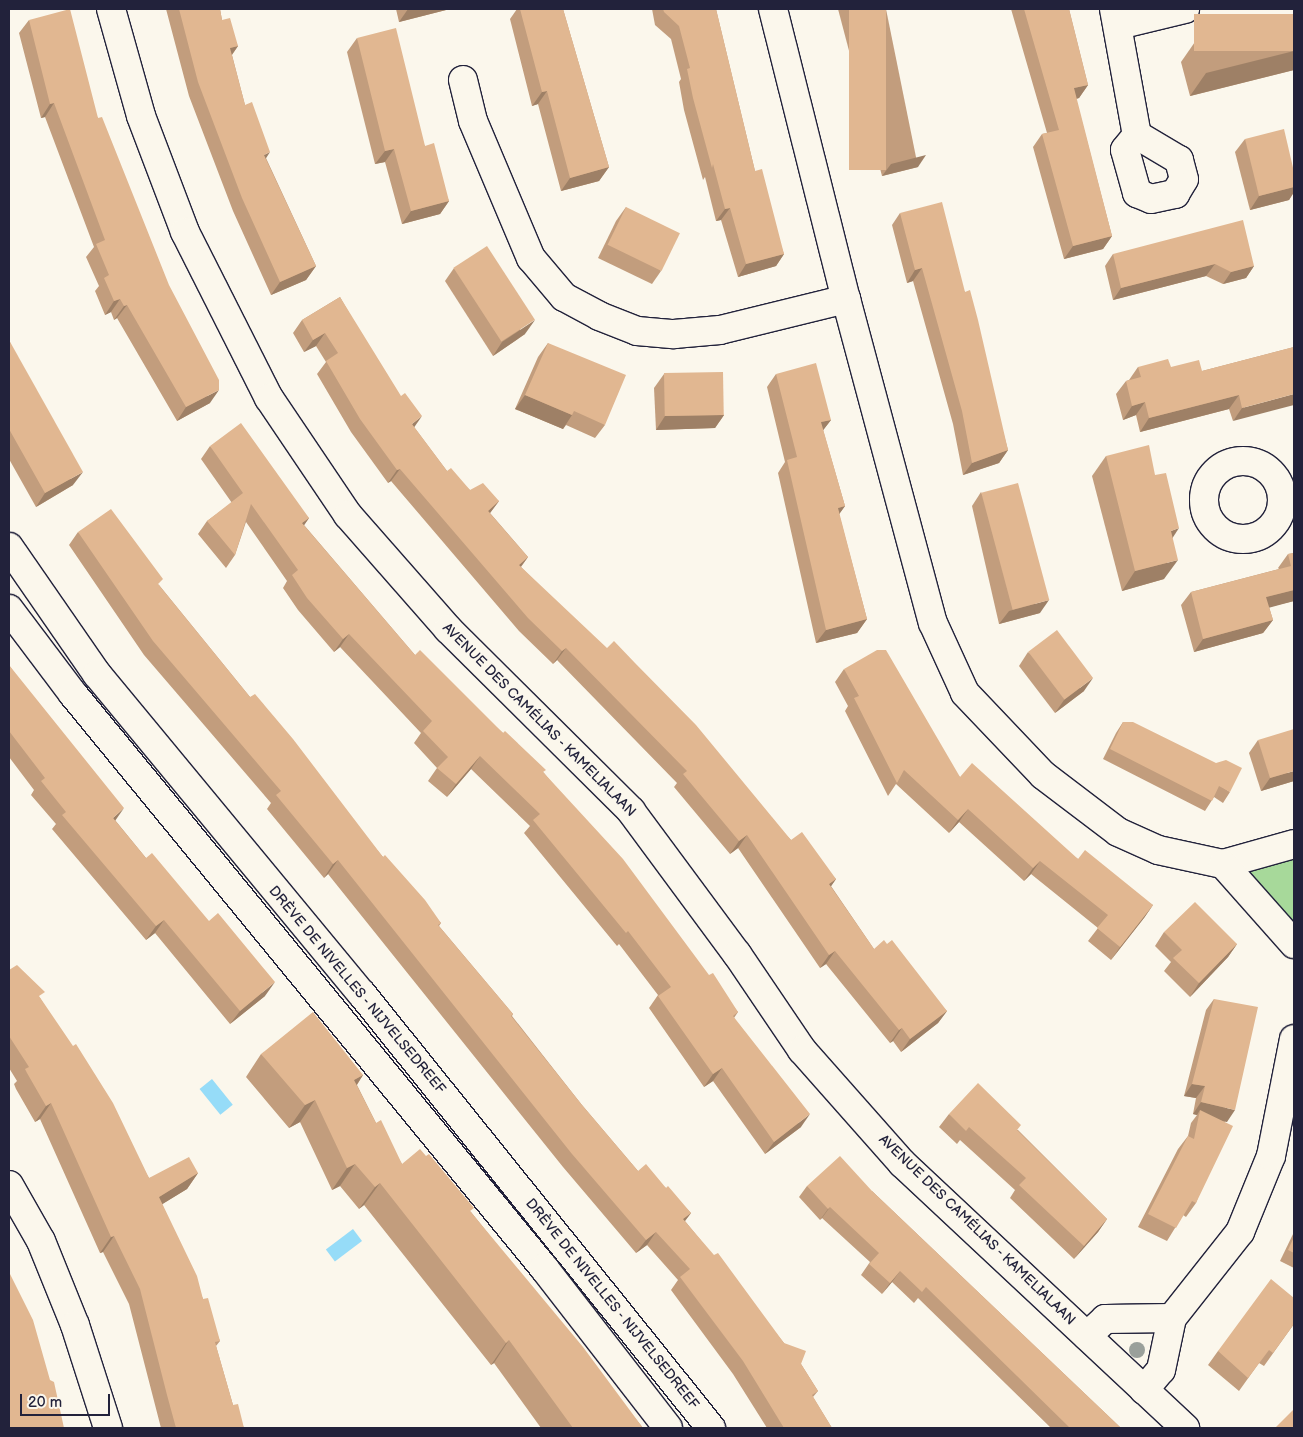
<!DOCTYPE html>
<html>
<head>
<meta charset="utf-8">
<style>
	body { margin:0 }
	#map { position:relative; width:1303px; height:1437px; overflow:hidden; background:#fbf7ec; font-family:"Balsamiq Sans",sans-serif }
	div>[style] { position:absolute }
	.green>* { inset:0; background:#a7d99a }
	.water>* { inset:0; background:#96dcf8; transform-origin:0 0 }
	.roads { filter:drop-shadow(1px 0 #22223b) drop-shadow(-1px 0 #22223b) drop-shadow(0 1px #22223b) drop-shadow(0 -1px #22223b) }
	.minor>* { height:28px; margin:-14px; padding:0 14px; transform-origin:14px; border-radius:14px; background:#fbf7ec }
	.minor>.ring { margin:-14px; padding:0; box-sizing:content-box; background:none; border:28px solid #fbf7ec; border-radius:50% }
	.trees>* { width:16px; height:16px; margin:-8px; border-radius:50%; background:#9aa09b }
	.wall>* { inset:0; background:#c29d7d }
	.shaded-wall>* { inset:0; background:#9e8066 }
	.building>* { inset:0; background:#e1b791; transform-origin:0 0 }
	span { translate:-50% -50%; white-space:nowrap; text-align:center; line-height:1.15; -webkit-text-stroke:4px #fbf7ec; paint-order:stroke }
	.street-label { font-size:14px; color:#22223b }
	.frame { position:absolute; inset:0; border:10px solid #22223b; pointer-events:none }
	.scale { position:absolute; left:20px; top:1394px; width:90px; height:22px; box-sizing:border-box; border:2px solid #22223b; border-top:0; padding-left:6px; font-size:15px; line-height:18px; white-space:nowrap; color:#22223b; -webkit-text-stroke:4px #fbf7ec; paint-order:stroke }
</style>
</head>
<body>
<div id="map">
	<div class="green">
		<i style="clip-path:polygon(1294px 851px,1294px 931px,1251px 877px,1251px 869px)"></i>
	</div>
	<div class="water">
		<i style="left:212px;top:1079px;width:33px;height:16px;rotate:51deg"></i>
		<i style="left:353px;top:1229px;width:15px;height:34px;rotate:53deg"></i>
	</div>
	<div class="roads">
		<div class="minor">
			<i style="left:111px;top:9px;width:111px;rotate:74.3deg"></i>
			<i style="left:141px;top:116px;width:124px;rotate:69.2deg"></i>
			<i style="left:185px;top:232px;width:186px;rotate:63.2deg"></i>
			<i style="left:269px;top:398px;width:141px;rotate:56deg"></i>
			<i style="left:348px;top:515px;width:152px;rotate:48.7deg"></i>
			<i style="left:448px;top:629px;width:258px;rotate:44.8deg"></i>
			<i style="left:631px;top:811px;width:178px;rotate:53.5deg"></i>
			<i style="left:737px;top:954px;width:116px;rotate:55.9deg"></i>
			<i style="left:802px;top:1050px;width:151px;rotate:48.5deg"></i>
			<i style="left:902px;top:1163px;width:388px;rotate:43.1deg"></i>
			<i style="left:773px;top:9px;width:299px;rotate:75.9deg"></i>
			<i style="left:846px;top:299px;width:335px;rotate:75deg"></i>
			<i style="left:933px;top:623px;width:77px;rotate:65.4deg"></i>
			<i style="left:965px;top:693px;width:113px;rotate:46.4deg"></i>
			<i style="left:1043px;top:775px;width:94px;rotate:37.2deg"></i>
			<i style="left:1118px;top:832px;width:44px;rotate:24.2deg"></i>
			<i style="left:1158px;top:850px;width:66px;rotate:12.2deg"></i>
			<i style="left:1223px;top:864px;width:74px;rotate:-15.7deg"></i>
			<i style="left:1114px;top:9px;width:128px;rotate:79.7deg"></i>
			<i style="left:1137px;top:135px;width:19px;rotate:129deg"></i>
			<i style="left:1125px;top:150px;width:45px;rotate:74.4deg"></i>
			<i style="left:1137px;top:193px;width:15px;rotate:23deg"></i>
			<i style="left:1151px;top:199px;width:25px;rotate:-12deg"></i>
			<i style="left:1175px;top:194px;width:17px;rotate:-59deg"></i>
			<i style="left:1184px;top:179px;width:20px;rotate:-105deg"></i>
			<i style="left:1179px;top:160px;width:49px;rotate:-149.2deg"></i>
			<i style="left:1119px;top:25px;width:68px;rotate:-13.6deg"></i>
			<i style="left:463px;top:80px;width:42px;rotate:76.3deg"></i>
			<i style="left:473px;top:121px;width:149px;rotate:67.1deg"></i>
			<i style="left:531px;top:258px;width:51px;rotate:49.8deg"></i>
			<i style="left:564px;top:297px;width:40px;rotate:28deg"></i>
			<i style="left:599px;top:316px;width:41px;rotate:21.5deg"></i>
			<i style="left:637px;top:331px;width:37px;rotate:5deg"></i>
			<i style="left:674px;top:334px;width:46px;rotate:-5deg"></i>
			<i style="left:720px;top:330px;width:130px;rotate:-13.8deg"></i>
			<i class="ring" style="left:1204px;top:461px;width:50px;height:50px"></i>
			<i style="left:9px;top:547px;width:155px;rotate:55.3deg"></i>
			<i style="left:97px;top:674px;width:415px;rotate:50.4deg"></i>
			<i style="left:362px;top:994px;width:557px;rotate:51.2deg"></i>
			<i style="left:9px;top:609px;width:106px;rotate:53deg"></i>
			<i style="left:73px;top:694px;width:743px;rotate:50.63deg"></i>
			<i style="left:544px;top:1268px;width:202px;rotate:52.2deg"></i>
			<i style="left:1223px;top:864px;width:107px;rotate:48.4deg"></i>
			<i style="left:9px;top:1185px;width:64px;rotate:60.3deg"></i>
			<i style="left:41px;top:1241px;width:91px;rotate:68deg"></i>
			<i style="left:75px;top:1325px;width:108px;rotate:72.2deg"></i>
			<i style="left:1087px;top:1336px;width:25px;rotate:-43deg"></i>
			<i style="left:1105px;top:1319px;width:67px;rotate:-0.9deg"></i>
			<i style="left:1144px;top:1390px;width:26px;rotate:-50deg"></i>
			<i style="left:1161px;top:1370px;width:53px;rotate:-78.1deg"></i>
			<i style="left:1172px;top:1318px;width:110px;rotate:-51.7deg"></i>
			<i style="left:1240px;top:1232px;width:82px;rotate:-67.8deg"></i>
			<i style="left:1271px;top:1156px;width:119px;rotate:-78.9deg"></i>
		</div>
	</div>
	<div class="trees">
		<i style="left:1137px;top:1350px"></i>
	</div>
	<div class="wall">
		<i style="clip-path:polygon(166px 9px,220px 9px,222px 20px,238px 46px,232px 55px,245px 105px,266px 158px,316px 266px,306px 280px,271px 295px,233px 211px,189px 96px)"></i>
		<i style="clip-path:polygon(396px 9px,450px 9px,399px 22px)"></i>
		<i style="clip-path:polygon(517px 9px,563px 9px,609px 167px,599px 181px,561px 191px,538px 104px,532px 106px,510px 19px)"></i>
		<i style="clip-path:polygon(652px 9px,716px 9px,755px 171px,784px 254px,776px 266px,738px 277px,721px 220px,716px 221px,705px 177px,703px 180px,684px 110px,679px 82px,681px 79px,671px 39px,655px 25px)"></i>
		<i style="clip-path:polygon(838px 9px,886px 9px,918px 167px,882px 176px)"></i>
		<i style="clip-path:polygon(1011px 9px,1069px 9px,1088px 85px,1079px 98px,1076px 99px,1112px 236px,1103px 249px,1064px 259px,1033px 147px,1042px 134px,1047px 133px)"></i>
		<i style="clip-path:polygon(1294px 14px,1294px 70px,1190px 96px,1181px 62px,1197px 39px)"></i>
		<i style="clip-path:polygon(29px 20px,98px 118px,210px 403px,177px 421px,117px 318px,114px 320px,111px 312px,105px 315px,95px 291px,99px 286px,86px 257px,94px 247px,45px 117px,41px 118px,19px 33px)"></i>
		<i style="clip-path:polygon(357px 38px,425px 146px,449px 201px,440px 214px,402px 224px,385px 162px,375px 164px,347px 52px)"></i>
		<i style="clip-path:polygon(1245px 139px,1294px 172px,1294px 192px,1289px 200px,1250px 210px,1235px 152px)"></i>
		<i style="clip-path:polygon(626px 207px,661px 271px,652px 284px,598px 258px,616px 221px)"></i>
		<i style="clip-path:polygon(900px 213px,965px 292px,1008px 450px,999px 463px,963px 475px,953px 424px,913px 281px,907px 283px,892px 225px)"></i>
		<i style="clip-path:polygon(1113px 254px,1254px 266px,1246px 278px,1223px 284px,1206px 276px,1113px 300px,1105px 266px)"></i>
		<i style="clip-path:polygon(454px 268px,525px 334px,493px 356px,445px 281px)"></i>
		<i style="clip-path:polygon(340px 297px,414px 427px,447px 471px,470px 490px,499px 501px,490px 513px,528px 557px,521px 567px,791px 840px,836px 879px,831px 886px,874px 949px,947px 1011px,938px 1023px,901px 1052px,893px 1041px,890px 1043px,826px 964px,820px 968px,738px 848px,730px 854px,674px 787px,677px 783px,557px 660px,553px 664px,519px 631px,391px 481px,388px 483px,351px 432px,317px 374px,326px 362px,316px 346px,304px 352px,293px 333px,302px 320px)"></i>
		<i style="clip-path:polygon(9px 340px,73px 485px,36px 507px,9px 459px)"></i>
		<i style="clip-path:polygon(548px 343px,605px 425px,595px 438px,566px 425px,563px 429px,515px 409px,538px 357px)"></i>
		<i style="clip-path:polygon(1294px 347px,1233px 421px,1229px 409px,1140px 432px,1136px 415px,1123px 420px,1116px 394px,1126px 381px,1129px 380px,1138px 367px,1171px 367px,1202px 371px)"></i>
		<i style="clip-path:polygon(664px 374px,724px 415px,715px 428px,656px 430px,654px 388px)"></i>
		<i style="clip-path:polygon(776px 374px,831px 420px,823px 430px,845px 506px,839px 514px,867px 619px,857px 633px,816px 643px,778px 473px,785px 462px,767px 387px)"></i>
		<i style="clip-path:polygon(210px 446px,309px 518px,304px 525px,415px 655px,503px 733px,544px 773px,738px 1012px,734px 1018px,801px 1127px,765px 1154px,713px 1081px,704px 1087px,649px 1008px,658px 995px,619px 944px,617px 946px,524px 833px,530px 826px,471px 769px,447px 797px,428px 781px,437px 768px,414px 743px,421px 733px,340px 647px,334px 652px,298px 610px,283px 588px,287px 581px,246px 522px,235px 555px,226px 568px,198px 534px,207px 521px,232px 503px,201px 459px)"></i>
		<i style="clip-path:polygon(1106px 456px,1155px 475px,1172px 538px,1164px 579px,1122px 591px,1092px 476px)"></i>
		<i style="clip-path:polygon(981px 492px,1040px 613px,999px 624px,972px 506px)"></i>
		<i style="clip-path:polygon(78px 532px,159px 585px,250px 697px,383px 857px,441px 923px,439px 926px,513px 1014px,512px 1016px,582px 1105px,638px 1171px,666px 1188px,691px 1213px,685px 1221px,801px 1364px,818px 1391px,813px 1397px,832px 1428px,767px 1428px,733px 1374px,671px 1290px,678px 1280px,647px 1245px,636px 1253px,563px 1167px,328px 874px,324px 878px,267px 809px,271px 803px,144px 655px,69px 545px)"></i>
		<i style="clip-path:polygon(1294px 553px,1294px 601px,1269px 607px,1273px 620px,1263px 633px,1194px 652px,1181px 605px,1191px 592px,1279px 569px,1278px 568px,1288px 554px)"></i>
		<i style="clip-path:polygon(1028px 652px,1084px 691px,1055px 713px,1019px 666px)"></i>
		<i style="clip-path:polygon(9px 665px,115px 820px,146px 858px,265px 996px,230px 1024px,155px 933px,146px 940px,52px 829px,56px 824px,31px 795px,34px 790px,9px 757px)"></i>
		<i style="clip-path:polygon(844px 669px,960px 777px,1078px 859px,1153px 905px,1144px 918px,1111px 960px,1088px 941px,1098px 928px,1031px 874px,1024px 881px,959px 822px,949px 833px,896px 784px,888px 796px,845px 711px,848px 706px,835px 682px)"></i>
		<i style="clip-path:polygon(1123px 722px,1230px 792px,1223px 803px,1214px 797px,1205px 811px,1103px 759px,1116px 733px)"></i>
		<i style="clip-path:polygon(1258px 740px,1294px 781px,1261px 791px,1249px 753px)"></i>
		<i style="clip-path:polygon(1164px 932px,1237px 944px,1228px 957px,1190px 997px,1164px 971px,1171px 962px,1155px 946px)"></i>
		<i style="clip-path:polygon(9px 970px,40px 998px,149px 1178px,198px 1173px,187px 1189px,162px 1204px,203px 1299px,220px 1341px,216px 1346px,233px 1405px,244px 1428px,161px 1428px,129px 1304px,103px 1252px,100px 1253px,40px 1119px,35px 1122px,16px 1089px,14px 1084px,17px 1081px,9px 1068px)"></i>
		<i style="clip-path:polygon(1214px 999px,1227px 1122px,1225px 1121px,1196px 1203px,1186px 1217px,1183px 1215px,1167px 1241px,1138px 1227px,1178px 1149px,1188px 1136px,1191px 1123px,1197px 1115px,1193px 1114px,1196px 1098px,1184px 1096px,1206px 1010px)"></i>
		<i style="clip-path:polygon(261px 1054px,363px 1075px,357px 1085px,376px 1123px,402px 1164px,471px 1212px,643px 1428px,541px 1428px,494px 1363px,491px 1365px,364px 1205px,359px 1209px,340px 1186px,332px 1190px,300px 1122px,289px 1128px,246px 1077px)"></i>
		<i style="clip-path:polygon(949px 1114px,1018px 1130px,1107px 1219px,1098px 1232px,1074px 1259px,1010px 1198px,1015px 1190px,960px 1140px,957px 1144px,939px 1127px)"></i>
		<i style="clip-path:polygon(807px 1186px,872px 1191px,1121px 1428px,1051px 1428px,918px 1298px,914px 1303px,892px 1282px,882px 1294px,861px 1275px,870px 1262px,822px 1218px,820px 1220px,799px 1197px)"></i>
		<i style="clip-path:polygon(1294px 1232px,1294px 1268px,1280px 1261px)"></i>
		<i style="clip-path:polygon(1294px 1324px,1264px 1366px,1259px 1363px,1239px 1391px,1208px 1365px,1218px 1351px)"></i>
	</div>
	<div class="shaded-wall">
		<i style="clip-path:polygon(408px 9px,450px 9px,399px 22px)"></i>
		<i style="clip-path:polygon(238px 46px,228px 60px,230px 48px)"></i>
		<i style="clip-path:polygon(1294px 51px,1294px 70px,1190px 96px,1206px 73px)"></i>
		<i style="clip-path:polygon(1088px 85px,1079px 98px,1064px 102px,1074px 88px)"></i>
		<i style="clip-path:polygon(547px 91px,538px 104px,532px 106px,542px 92px)"></i>
		<i style="clip-path:polygon(54px 103px,45px 117px,41px 118px,50px 104px)"></i>
		<i style="clip-path:polygon(394px 149px,385px 162px,375px 164px,385px 151px)"></i>
		<i style="clip-path:polygon(270px 152px,261px 166px,264px 155px)"></i>
		<i style="clip-path:polygon(926px 155px,918px 167px,882px 176px,891px 164px)"></i>
		<i style="clip-path:polygon(609px 167px,599px 181px,561px 191px,570px 178px)"></i>
		<i style="clip-path:polygon(1294px 187px,1294px 192px,1289px 200px,1250px 210px,1259px 196px)"></i>
		<i style="clip-path:polygon(449px 201px,440px 214px,402px 224px,411px 211px)"></i>
		<i style="clip-path:polygon(730px 208px,721px 220px,716px 221px,725px 209px)"></i>
		<i style="clip-path:polygon(1112px 236px,1103px 249px,1064px 259px,1073px 246px)"></i>
		<i style="clip-path:polygon(784px 254px,776px 266px,738px 277px,746px 264px)"></i>
		<i style="clip-path:polygon(1215px 264px,1206px 276px,1113px 300px,1121px 288px)"></i>
		<i style="clip-path:polygon(316px 266px,306px 280px,271px 295px,280px 282px)"></i>
		<i style="clip-path:polygon(1254px 266px,1246px 278px,1223px 284px,1231px 272px)"></i>
		<i style="clip-path:polygon(922px 268px,913px 281px,907px 283px,915px 270px)"></i>
		<i style="clip-path:polygon(120px 299px,111px 312px,105px 315px,114px 301px)"></i>
		<i style="clip-path:polygon(127px 305px,117px 318px,114px 320px,124px 306px)"></i>
		<i style="clip-path:polygon(535px 320px,525px 334px,493px 356px,502px 342px)"></i>
		<i style="clip-path:polygon(325px 333px,316px 346px,304px 352px,313px 340px)"></i>
		<i style="clip-path:polygon(219px 390px,210px 403px,177px 421px,186px 407px)"></i>
		<i style="clip-path:polygon(1294px 394px,1294px 405px,1233px 421px,1242px 408px)"></i>
		<i style="clip-path:polygon(525px 395px,572px 415px,563px 429px,515px 409px)"></i>
		<i style="clip-path:polygon(1239px 395px,1229px 409px,1140px 432px,1149px 418px)"></i>
		<i style="clip-path:polygon(1145px 402px,1136px 415px,1123px 420px,1132px 406px)"></i>
		<i style="clip-path:polygon(724px 415px,715px 428px,656px 430px,665px 416px)"></i>
		<i style="clip-path:polygon(422px 416px,413px 429px,412px 424px)"></i>
		<i style="clip-path:polygon(831px 420px,821px 433px,821px 422px)"></i>
		<i style="clip-path:polygon(1008px 450px,999px 463px,963px 475px,972px 463px)"></i>
		<i style="clip-path:polygon(400px 469px,391px 481px,388px 483px,397px 470px)"></i>
		<i style="clip-path:polygon(83px 472px,73px 485px,36px 507px,45px 493px)"></i>
		<i style="clip-path:polygon(499px 501px,490px 513px,488px 511px)"></i>
		<i style="clip-path:polygon(845px 506px,835px 520px,838px 508px)"></i>
		<i style="clip-path:polygon(309px 518px,300px 531px,302px 523px)"></i>
		<i style="clip-path:polygon(1179px 528px,1166px 548px,1171px 531px)"></i>
		<i style="clip-path:polygon(528px 557px,519px 569px,519px 565px)"></i>
		<i style="clip-path:polygon(1178px 560px,1164px 579px,1122px 591px,1135px 571px)"></i>
		<i style="clip-path:polygon(1294px 590px,1294px 601px,1257px 611px,1266px 597px)"></i>
		<i style="clip-path:polygon(1049px 600px,1040px 613px,999px 624px,1009px 611px)"></i>
		<i style="clip-path:polygon(867px 619px,857px 633px,816px 643px,826px 630px)"></i>
		<i style="clip-path:polygon(1273px 620px,1263px 633px,1194px 652px,1203px 639px)"></i>
		<i style="clip-path:polygon(349px 634px,340px 647px,334px 652px,343px 639px)"></i>
		<i style="clip-path:polygon(566px 648px,557px 660px,553px 664px,562px 651px)"></i>
		<i style="clip-path:polygon(1093px 678px,1084px 691px,1055px 713px,1064px 700px)"></i>
		<i style="clip-path:polygon(480px 756px,471px 769px,447px 797px,456px 784px)"></i>
		<i style="clip-path:polygon(1294px 771px,1294px 781px,1261px 791px,1270px 778px)"></i>
		<i style="clip-path:polygon(124px 808px,115px 821px,113px 818px)"></i>
		<i style="clip-path:polygon(968px 809px,959px 822px,949px 833px,958px 820px)"></i>
		<i style="clip-path:polygon(747px 835px,738px 848px,730px 854px,739px 841px)"></i>
		<i style="clip-path:polygon(338px 860px,328px 874px,324px 878px,333px 864px)"></i>
		<i style="clip-path:polygon(1040px 861px,1031px 874px,1024px 881px,1033px 868px)"></i>
		<i style="clip-path:polygon(836px 879px,827px 892px,829px 884px)"></i>
		<i style="clip-path:polygon(1153px 905px,1144px 918px,1111px 960px,1120px 947px)"></i>
		<i style="clip-path:polygon(164px 920px,155px 933px,146px 940px,156px 926px)"></i>
		<i style="clip-path:polygon(1237px 944px,1228px 957px,1190px 997px,1199px 983px)"></i>
		<i style="clip-path:polygon(835px 951px,826px 964px,820px 968px,829px 955px)"></i>
		<i style="clip-path:polygon(275px 982px,265px 996px,230px 1024px,240px 1011px)"></i>
		<i style="clip-path:polygon(947px 1011px,938px 1023px,901px 1052px,910px 1039px)"></i>
		<i style="clip-path:polygon(902px 1028px,893px 1041px,890px 1043px,899px 1030px)"></i>
		<i style="clip-path:polygon(722px 1068px,713px 1081px,704px 1087px,713px 1074px)"></i>
		<i style="clip-path:polygon(363px 1075px,348px 1098px,354px 1080px)"></i>
		<i style="clip-path:polygon(1192px 1084px,1205px 1086px,1196px 1098px,1184px 1096px)"></i>
		<i style="clip-path:polygon(315px 1100px,300px 1122px,289px 1128px,305px 1105px)"></i>
		<i style="clip-path:polygon(1201px 1102px,1235px 1110px,1227px 1122px,1199px 1116px,1200px 1110px,1197px 1115px,1193px 1114px)"></i>
		<i style="clip-path:polygon(51px 1103px,40px 1119px,35px 1122px,46px 1106px)"></i>
		<i style="clip-path:polygon(810px 1114px,801px 1127px,765px 1154px,774px 1142px)"></i>
		<i style="clip-path:polygon(355px 1164px,340px 1186px,332px 1190px,347px 1168px)"></i>
		<i style="clip-path:polygon(198px 1173px,187px 1189px,148px 1213px,159px 1197px)"></i>
		<i style="clip-path:polygon(380px 1183px,364px 1205px,359px 1209px,375px 1187px)"></i>
		<i style="clip-path:polygon(830px 1207px,822px 1218px,820px 1220px,828px 1209px)"></i>
		<i style="clip-path:polygon(691px 1213px,681px 1226px,683px 1219px)"></i>
		<i style="clip-path:polygon(1107px 1219px,1098px 1232px,1074px 1259px,1084px 1246px)"></i>
		<i style="clip-path:polygon(656px 1232px,647px 1245px,636px 1253px,646px 1240px)"></i>
		<i style="clip-path:polygon(114px 1236px,103px 1252px,100px 1253px,111px 1237px)"></i>
		<i style="clip-path:polygon(900px 1271px,892px 1282px,882px 1294px,890px 1283px)"></i>
		<i style="clip-path:polygon(509px 1340px,494px 1363px,491px 1365px,506px 1343px)"></i>
	</div>
	<div class="building">
		<i style="clip-path:polygon(70px 9px,98px 118px,102px 117px,169px 285px,219px 380px,219px 390px,186px 407px,127px 305px,124px 306px,120px 299px,114px 301px,104px 278px,109px 275px,96px 244px,105px 240px,54px 103px,50px 104px,29px 20px)"></i>
		<i style="clip-path:polygon(179px 9px,220px 9px,222px 20px,230px 18px,238px 46px,230px 48px,245px 105px,252px 102px,270px 152px,264px 155px,316px 266px,280px 282px,242px 198px,198px 82px)"></i>
		<i style="clip-path:polygon(520px 9px,563px 9px,609px 167px,570px 178px,547px 91px,542px 92px)"></i>
		<i style="clip-path:polygon(663px 9px,716px 9px,755px 171px,762px 169px,784px 254px,746px 264px,730px 208px,725px 209px,713px 164px,712px 168px,693px 98px,687px 69px,690px 68px,679px 26px,664px 12px)"></i>
		<i style="left:849px;top:9px;width:37px;height:161px"></i>
		<i style="clip-path:polygon(1024px 9px,1069px 9px,1088px 85px,1074px 88px,1112px 236px,1073px 246px,1042px 134px,1059px 130px)"></i>
		<i style="left:1294px;top:14px;width:37px;height:100px;rotate:90deg"></i>
		<i style="clip-path:polygon(396px 28px,425px 146px,434px 143px,449px 201px,411px 211px,394px 149px,385px 151px,357px 38px)"></i>
		<i style="clip-path:polygon(1284px 129px,1294px 172px,1294px 187px,1259px 196px,1245px 139px)"></i>
		<i style="clip-path:polygon(942px 202px,965px 292px,970px 290px,978px 320px,1008px 450px,972px 463px,962px 411px,922px 268px,915px 270px,900px 213px)"></i>
		<i style="left:626px;top:207px;width:60px;height:42px;rotate:26deg"></i>
		<i style="clip-path:polygon(1243px 220px,1254px 266px,1231px 272px,1215px 264px,1121px 288px,1113px 254px)"></i>
		<i style="left:487px;top:246px;width:88px;height:40px;rotate:57deg"></i>
		<i style="clip-path:polygon(340px 297px,401px 396px,405px 393px,422px 416px,412px 424px,447px 471px,451px 468px,470px 490px,483px 483px,499px 501px,488px 511px,528px 557px,519px 565px,607px 648px,614px 641px,635px 663px,696px 725px,791px 840px,802px 832px,836px 879px,829px 884px,874px 949px,884px 940px,887px 944px,892px 940px,947px 1011px,910px 1039px,902px 1028px,899px 1030px,835px 951px,829px 955px,747px 835px,739px 841px,683px 774px,687px 771px,566px 648px,562px 651px,528px 618px,400px 469px,397px 470px,360px 419px,326px 361px,338px 353px,325px 333px,313px 340px,302px 320px)"></i>
		<i style="clip-path:polygon(9px 340px,83px 472px,45px 493px,9px 429px)"></i>
		<i style="clip-path:polygon(548px 343px,626px 375px,605px 425px,574px 411px,572px 415px,525px 395px)"></i>
		<i style="clip-path:polygon(1294px 347px,1294px 394px,1242px 408px,1239px 395px,1149px 418px,1145px 402px,1132px 406px,1126px 381px,1141px 377px,1138px 367px,1168px 359px,1171px 367px,1199px 360px,1202px 371px)"></i>
		<i style="clip-path:polygon(816px 363px,831px 420px,821px 422px,845px 506px,838px 508px,867px 619px,826px 630px,787px 460px,797px 457px,776px 374px)"></i>
		<i style="left:723px;top:372px;width:43px;height:59px;rotate:89deg"></i>
		<i style="clip-path:polygon(241px 423px,309px 518px,302px 523px,415px 655px,420px 650px,503px 733px,505px 731px,546px 770px,543px 772px,623px 859px,709px 975px,713px 973px,738px 1012px,733px 1016px,810px 1114px,774px 1142px,722px 1068px,713px 1074px,658px 996px,671px 987px,628px 931px,626px 933px,533px 820px,540px 814px,480px 756px,456px 784px,437px 768px,448px 757px,423px 731px,432px 721px,349px 634px,343px 639px,307px 598px,292px 575px,298px 570px,251px 504px,235px 555px,207px 521px,243px 493px,210px 446px)"></i>
		<i style="clip-path:polygon(1149px 445px,1155px 475px,1166px 473px,1179px 528px,1171px 531px,1178px 560px,1135px 571px,1106px 456px)"></i>
		<i style="left:1018px;top:483px;width:121px;height:38px;rotate:75deg"></i>
		<i style="clip-path:polygon(111px 509px,163px 579px,158px 584px,250px 697px,255px 694px,293px 739px,383px 857px,385px 855px,425px 900px,441px 923px,438px 925px,513px 1014px,511px 1016px,582px 1105px,638px 1171px,646px 1164px,666px 1188px,668px 1186px,691px 1213px,683px 1219px,714px 1255px,718px 1253px,784px 1343px,806px 1351px,801px 1364px,818px 1391px,812px 1395px,832px 1428px,784px 1428px,743px 1361px,680px 1277px,690px 1269px,656px 1232px,646px 1240px,572px 1154px,338px 860px,333px 864px,276px 795px,281px 791px,153px 641px,78px 532px)"></i>
		<i style="clip-path:polygon(1294px 553px,1294px 590px,1266px 597px,1273px 620px,1203px 639px,1191px 592px,1291px 566px,1288px 554px)"></i>
		<i style="left:1057px;top:630px;width:60px;height:36px;rotate:53deg"></i>
		<i style="clip-path:polygon(877px 650px,886px 650px,960px 777px,972px 763px,1078px 859px,1085px 850px,1153px 905px,1120px 947px,1097px 928px,1108px 915px,1040px 861px,1033px 868px,968px 809px,958px 820px,904px 770px,897px 783px,854px 698px,859px 696px,844px 669px)"></i>
		<i style="clip-path:polygon(9px 665px,124px 808px,113px 818px,146px 858px,152px 853px,209px 921px,218px 913px,275px 982px,240px 1011px,164px 920px,156px 926px,62px 815px,66px 812px,41px 781px,45px 778px,9px 731px)"></i>
		<i style="clip-path:polygon(1123px 722px,1133px 722px,1216px 763px,1226px 760px,1242px 768px,1230px 792px,1219px 786px,1212px 801px,1110px 749px)"></i>
		<i style="clip-path:polygon(1294px 729px,1294px 771px,1270px 778px,1258px 740px)"></i>
		<i style="clip-path:polygon(1195px 902px,1237px 944px,1199px 983px,1173px 958px,1182px 950px,1164px 932px)"></i>
		<i style="clip-path:polygon(17px 965px,45px 992px,39px 996px,73px 1046px,76px 1044px,113px 1103px,149px 1178px,189px 1157px,198px 1173px,159px 1197px,197px 1276px,203px 1299px,208px 1298px,220px 1341px,215px 1342px,233px 1405px,238px 1404px,244px 1428px,176px 1428px,167px 1395px,140px 1289px,114px 1236px,111px 1237px,51px 1103px,46px 1106px,27px 1073px,25px 1069px,29px 1067px,9px 1036px,9px 970px)"></i>
		<i style="clip-path:polygon(1214px 999px,1258px 1007px,1235px 1110px,1201px 1102px,1205px 1086px,1192px 1084px)"></i>
		<i style="clip-path:polygon(313px 1012px,363px 1075px,354px 1080px,376px 1123px,381px 1120px,402px 1164px,420px 1149px,426px 1156px,429px 1154px,474px 1208px,470px 1211px,583px 1347px,643px 1428px,573px 1428px,509px 1340px,506px 1343px,380px 1183px,375px 1187px,355px 1164px,347px 1168px,315px 1100px,305px 1105px,261px 1054px)"></i>
		<i style="clip-path:polygon(978px 1083px,1021px 1125px,1017px 1130px,1107px 1219px,1084px 1246px,1019px 1185px,1026px 1178px,969px 1127px,966px 1131px,949px 1114px)"></i>
		<i style="clip-path:polygon(1200px 1110px,1233px 1126px,1196px 1203px,1192px 1201px,1176px 1228px,1148px 1214px,1188px 1136px,1194px 1139px)"></i>
		<i style="clip-path:polygon(840px 1156px,872px 1191px,1121px 1428px,1068px 1428px,1069px 1427px,926px 1287px,922px 1292px,900px 1271px,890px 1283px,869px 1264px,879px 1253px,830px 1207px,828px 1209px,807px 1186px)"></i>
		<i style="clip-path:polygon(1294px 1237px,1294px 1253px,1288px 1250px)"></i>
		<i style="clip-path:polygon(9px 1272px,33px 1320px,50px 1380px,54px 1382px,64px 1428px,9px 1428px)"></i>
		<i style="clip-path:polygon(1271px 1279px,1294px 1298px,1294px 1324px,1273px 1353px,1269px 1350px,1248px 1378px,1218px 1351px)"></i>
		<i style="clip-path:polygon(1294px 1409px,1294px 1428px,1275px 1428px)"></i>
	</div>
	<div class="street-label">
		<span style="left:539px;top:720px;rotate:45deg">AVENUE DES CAMÉLIAS - KAMELIALAAN</span>
		<span style="left:357px;top:990px;rotate:50deg">DRÈVE DE NIVELLES - NIJVELSEDREEF</span>
		<span style="left:977px;top:1230px;rotate:44deg">AVENUE DES CAMÉLIAS - KAMELIALAAN</span>
		<span style="left:612px;top:1304px;rotate:51deg">DRÈVE DE NIVELLES - NIJVELSEDREEF</span>
	</div>
	<div class="frame"></div>
	<div class="scale">20 m</div>
</div>
</body>
</html>
